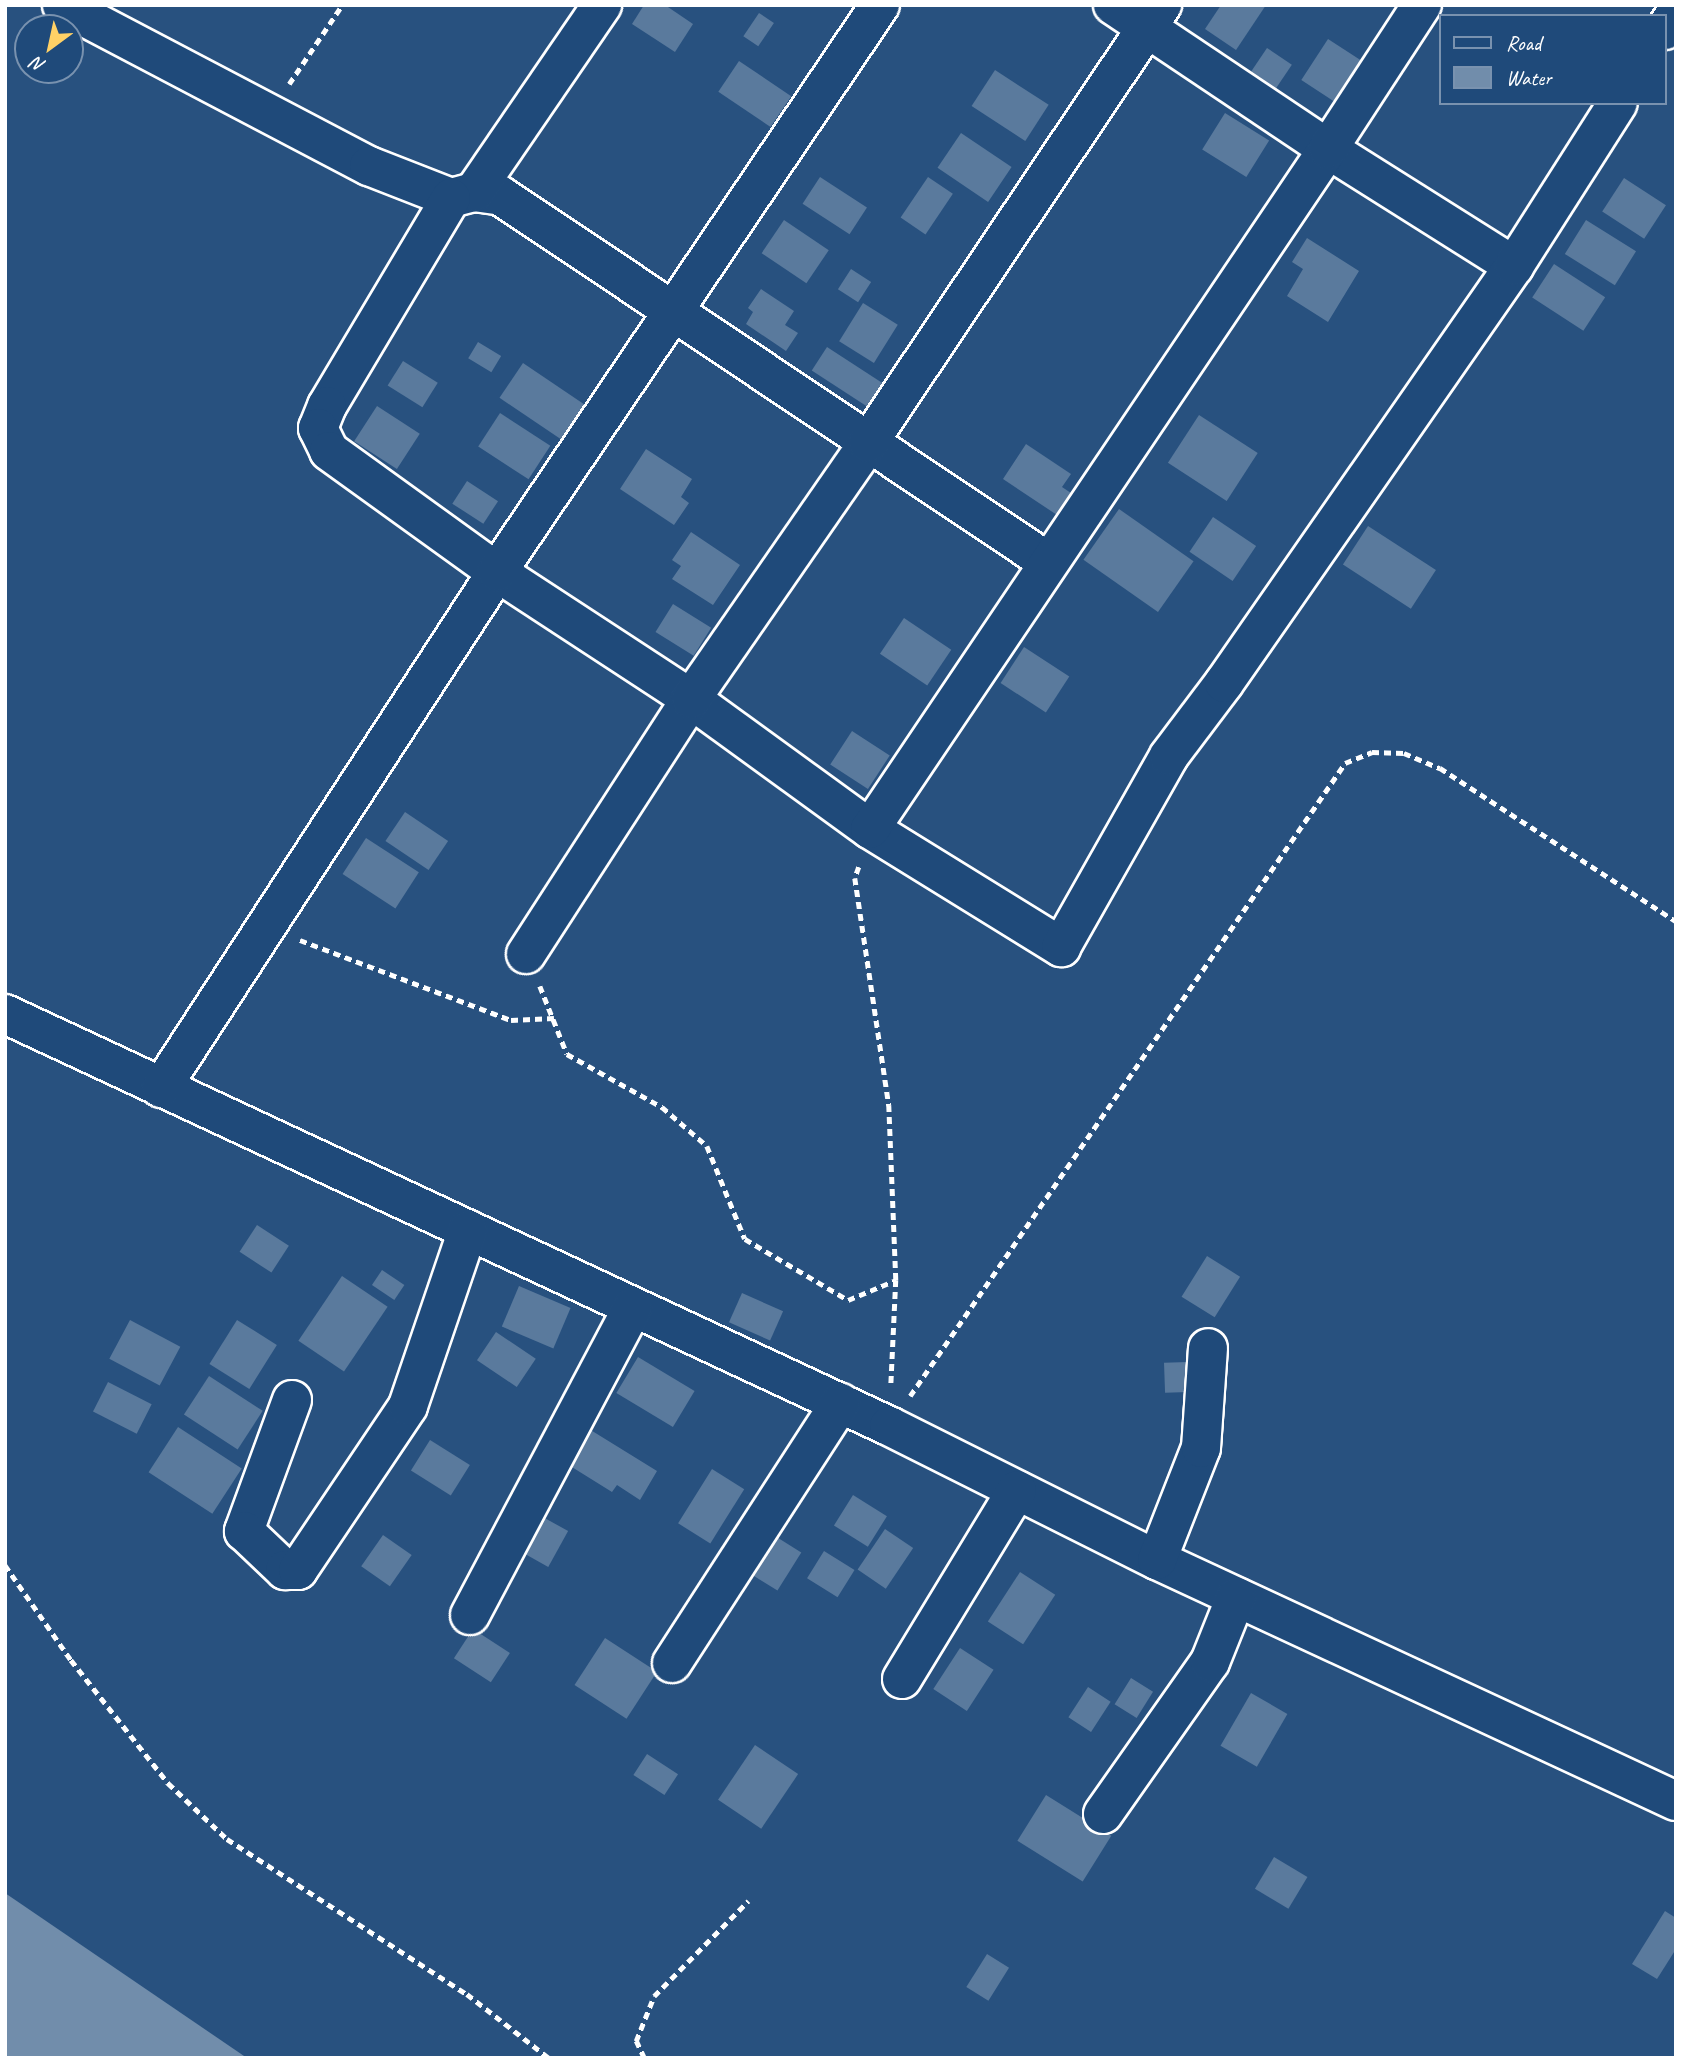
<!DOCTYPE html>
<html>
<head>
<meta charset="utf-8">
<style>
	body { margin:0 }
	#map { position:relative; width:1681px; height:2063px; overflow:hidden; background:#28517f; font-family:Caveat,sans-serif }
	div>[style] { position:absolute }
	.water>* { inset:0; background:#718dab }
	.building>* { inset:0; background:#5a7a9d; transform-origin:0 0 }
	.path>* { height:4.5px; margin-top:-2.25px; transform-origin:0; background:repeating-linear-gradient(90deg,#fff 0 7px,transparent 0 12px) }
	.roads { filter:drop-shadow(2px 0 #fff) drop-shadow(-2px 0 #fff) drop-shadow(0 2px #fff) drop-shadow(0 -2px #fff) }
	.minor>* { height:38px; margin:-19px; padding:0 19px; transform-origin:19px; border-radius:19px; background:#1f4a7a }
	span { translate:-50% -50%; white-space:nowrap; text-align:center; line-height:1.15; -webkit-text-stroke:5px #1f4a7a; paint-order:stroke }
	.frame { position:absolute; inset:0; border:7px solid #fff; pointer-events:none }
	.legend { position:absolute; left:1439px; top:14px; width:228px; height:91px; box-sizing:border-box; background:#1f4a7a; border:2px solid #7992af; margin:0; padding:9px 12px; list-style:none; font-size:21px; color:#fff }
	.legend li { display:flex; align-items:center; gap:14px; height:35px }
	.legend b { width:35px; border:2px solid #7992af }
	.north { position:absolute; left:14px; top:14px; width:70px; height:70px; box-sizing:border-box; background:#1f4a7a; border:2px solid #7992af; border-radius:50%; rotate:213deg; font-size:19px; font-weight:700; line-height:28px; text-align:center; color:#fff }
	.north::after { content:''; display:block; margin:auto; width:24px; height:32px; background:#ffd166; clip-path:polygon(50% 0,100% 100%,50% 72%,0 100%) }
</style>
</head>
<body>
<div id="map">
	<div class="water">
		<i style="clip-path:polygon(5px 1893px,247px 2058px,5px 2058px)"></i>
	</div>
	<div class="building">
		<i style="clip-path:polygon(644px 5px,665px 5px,693px 24px,675px 52px,632px 24px)"></i>
		<i style="clip-path:polygon(1221px 5px,1266px 5px,1236px 50px,1205px 29px)"></i>
		<i style="left:759px;top:13px;width:18px;height:28px;rotate:34deg"></i>
		<i style="left:1328px;top:39px;width:46px;height:49px;rotate:33deg"></i>
		<i style="left:1267px;top:48px;width:30px;height:28px;rotate:34deg"></i>
		<i style="left:739px;top:61px;width:63px;height:37px;rotate:34deg"></i>
		<i style="left:995px;top:70px;width:64px;height:43px;rotate:33deg"></i>
		<i style="left:1225px;top:113px;width:52px;height:43px;rotate:32deg"></i>
		<i style="left:961px;top:133px;width:61px;height:42px;rotate:34deg"></i>
		<i style="left:820px;top:177px;width:56px;height:32px;rotate:33deg"></i>
		<i style="left:928px;top:177px;width:30px;height:49px;rotate:34deg"></i>
		<i style="left:1624px;top:178px;width:50px;height:40px;rotate:33deg"></i>
		<i style="left:784px;top:220px;width:54px;height:40px;rotate:34deg"></i>
		<i style="left:1586px;top:220px;width:59px;height:40px;rotate:32deg"></i>
		<i style="clip-path:polygon(1307px 238px,1359px 271px,1328px 322px,1287px 296px,1303px 269px,1292px 262px)"></i>
		<i style="left:1554px;top:264px;width:61px;height:40px;rotate:33deg"></i>
		<i style="left:851px;top:269px;width:24px;height:24px;rotate:33deg"></i>
		<i style="clip-path:polygon(761px 289px,794px 311px,785px 325px,798px 333px,786px 351px,746px 324px,753px 312px,748px 308px)"></i>
		<i style="left:863px;top:303px;width:41px;height:45px;rotate:32deg"></i>
		<i style="left:478px;top:342px;width:27px;height:19px;rotate:31deg"></i>
		<i style="left:827px;top:347px;width:66px;height:28px;rotate:33deg"></i>
		<i style="left:403px;top:361px;width:41px;height:29px;rotate:32deg"></i>
		<i style="left:523px;top:363px;width:75px;height:42px;rotate:34deg"></i>
		<i style="left:377px;top:406px;width:51px;height:42px;rotate:33deg"></i>
		<i style="left:500px;top:413px;width:60px;height:40px;rotate:33deg"></i>
		<i style="left:1199px;top:415px;width:70px;height:57px;rotate:33deg"></i>
		<i style="clip-path:polygon(1026px 444px,1071px 474px,1062px 487px,1071px 493px,1057px 515px,1003px 479px)"></i>
		<i style="clip-path:polygon(646px 449px,692px 479px,681px 497px,689px 503px,674px 525px,620px 489px)"></i>
		<i style="left:467px;top:481px;width:37px;height:27px;rotate:33deg"></i>
		<i style="left:1119px;top:509px;width:91px;height:62px;rotate:35deg"></i>
		<i style="left:1213px;top:517px;width:52px;height:42px;rotate:34deg"></i>
		<i style="left:1368px;top:526px;width:81px;height:46px;rotate:33deg"></i>
		<i style="clip-path:polygon(691px 532px,740px 565px,713px 605px,672px 579px,681px 566px,672px 560px)"></i>
		<i style="left:673px;top:604px;width:45px;height:33px;rotate:32deg"></i>
		<i style="left:904px;top:618px;width:57px;height:43px;rotate:34deg"></i>
		<i style="left:1024px;top:647px;width:54px;height:43px;rotate:33deg"></i>
		<i style="left:852px;top:731px;width:45px;height:40px;rotate:33deg"></i>
		<i style="left:405px;top:812px;width:52px;height:35px;rotate:34deg"></i>
		<i style="left:366px;top:838px;width:63px;height:43px;rotate:33deg"></i>
		<i style="left:257px;top:1225px;width:38px;height:32px;rotate:33deg"></i>
		<i style="left:1207px;top:1256px;width:39px;height:48px;rotate:32deg"></i>
		<i style="left:382px;top:1270px;width:27px;height:18px;rotate:34deg"></i>
		<i style="left:342px;top:1276px;width:55px;height:78px;rotate:34deg"></i>
		<i style="left:519px;top:1286px;width:56px;height:44px;rotate:23deg"></i>
		<i style="left:742px;top:1293px;width:45px;height:32px;rotate:24deg"></i>
		<i style="left:130px;top:1320px;width:57px;height:44px;rotate:28deg"></i>
		<i style="left:237px;top:1320px;width:47px;height:52px;rotate:32deg"></i>
		<i style="left:496px;top:1332px;width:48px;height:34px;rotate:34deg"></i>
		<i style="left:638px;top:1357px;width:66px;height:42px;rotate:31deg"></i>
		<i style="left:1188px;top:1362px;width:30px;height:24px;rotate:88deg"></i>
		<i style="left:209px;top:1376px;width:64px;height:46px;rotate:33deg"></i>
		<i style="left:108px;top:1382px;width:49px;height:33px;rotate:27deg"></i>
		<i style="left:178px;top:1427px;width:76px;height:54px;rotate:33deg"></i>
		<i style="clip-path:polygon(589px 1429px,657px 1471px,640px 1500px,617px 1485px,612px 1492px,567px 1464px)"></i>
		<i style="left:430px;top:1440px;width:47px;height:36px;rotate:32deg"></i>
		<i style="left:712px;top:1469px;width:38px;height:64px;rotate:32deg"></i>
		<i style="left:853px;top:1495px;width:40px;height:36px;rotate:32deg"></i>
		<i style="left:541px;top:1516px;width:31px;height:41px;rotate:29deg"></i>
		<i style="left:885px;top:1529px;width:34px;height:49px;rotate:34deg"></i>
		<i style="left:383px;top:1535px;width:35px;height:38px;rotate:35deg"></i>
		<i style="left:775px;top:1536px;width:31px;height:45px;rotate:32deg"></i>
		<i style="left:824px;top:1551px;width:36px;height:32px;rotate:32deg"></i>
		<i style="left:1020px;top:1572px;width:42px;height:59px;rotate:33deg"></i>
		<i style="left:473px;top:1629px;width:44px;height:35px;rotate:33deg"></i>
		<i style="left:605px;top:1638px;width:62px;height:56px;rotate:33deg"></i>
		<i style="left:960px;top:1648px;width:40px;height:49px;rotate:33deg"></i>
		<i style="left:1131px;top:1678px;width:26px;height:31px;rotate:32deg"></i>
		<i style="left:1088px;top:1687px;width:27px;height:36px;rotate:33deg"></i>
		<i style="left:1251px;top:1693px;width:42px;height:61px;rotate:30deg"></i>
		<i style="left:755px;top:1745px;width:52px;height:66px;rotate:34deg"></i>
		<i style="left:647px;top:1754px;width:37px;height:25px;rotate:33deg"></i>
		<i style="left:1046px;top:1795px;width:77px;height:54px;rotate:32deg"></i>
		<i style="left:1274px;top:1857px;width:39px;height:37px;rotate:31deg"></i>
		<i style="clip-path:polygon(1665px 1911px,1676px 1918px,1676px 1949px,1657px 1979px,1632px 1964px)"></i>
		<i style="left:987px;top:1954px;width:26px;height:39px;rotate:32deg"></i>
	</div>
	<div class="path">
		<i style="left:289px;top:84px;width:95px;rotate:-56.1deg"></i>
		<i style="left:859px;top:867px;width:12px;rotate:110deg"></i>
		<i style="left:855px;top:878px;width:230px;rotate:81.5deg"></i>
		<i style="left:889px;top:1105px;width:175px;rotate:87.7deg"></i>
		<i style="left:896px;top:1280px;width:107px;rotate:92.7deg"></i>
		<i style="left:300px;top:940px;width:226px;rotate:20.8deg"></i>
		<i style="left:511px;top:1020px;width:43px;rotate:-2.7deg"></i>
		<i style="left:540px;top:986px;width:73px;rotate:68.3deg"></i>
		<i style="left:567px;top:1054px;width:109px;rotate:29.2deg"></i>
		<i style="left:662px;top:1107px;width:60px;rotate:40.9deg"></i>
		<i style="left:707px;top:1146px;width:100px;rotate:67.8deg"></i>
		<i style="left:745px;top:1239px;width:120px;rotate:30.6deg"></i>
		<i style="left:848px;top:1300px;width:52px;rotate:-22.6deg"></i>
		<i style="left:910px;top:1396px;width:768px;rotate:-55.5deg"></i>
		<i style="left:1345px;top:763px;width:29px;rotate:-22deg"></i>
		<i style="left:1372px;top:752px;width:32px;rotate:2deg"></i>
		<i style="left:1404px;top:753px;width:39px;rotate:23deg"></i>
		<i style="left:1440px;top:768px;width:281px;rotate:33deg"></i>
		<i style="left:5px;top:1565px;width:116px;rotate:55.2deg"></i>
		<i style="left:71px;top:1660px;width:157px;rotate:51.7deg"></i>
		<i style="left:168px;top:1783px;width:81px;rotate:43.5deg"></i>
		<i style="left:227px;top:1839px;width:286px;rotate:32.9deg"></i>
		<i style="left:467px;top:1994px;width:104px;rotate:38deg"></i>
		<i style="left:644px;top:2058px;width:19px;rotate:-115deg"></i>
		<i style="left:636px;top:2041px;width:48px;rotate:-68.2deg"></i>
		<i style="left:654px;top:1996px;width:134px;rotate:-45.3deg"></i>
	</div>
	<div class="roads">
		<div class="minor">
			<i style="left:62px;top:5px;width:347px;rotate:27.7deg"></i>
			<i style="left:369px;top:166px;width:88px;rotate:21.3deg"></i>
			<i style="left:451px;top:198px;width:24px;rotate:-15deg"></i>
			<i style="left:474px;top:192px;width:27px;rotate:8deg"></i>
			<i style="left:501px;top:196px;width:658px;rotate:33.79deg"></i>
			<i style="left:1113px;top:5px;width:259px;rotate:33.8deg"></i>
			<i style="left:1328px;top:149px;width:220px;rotate:32.2deg"></i>
			<i style="left:1665px;top:30px;width:20px;rotate:-57deg"></i>
			<i style="left:474px;top:192px;width:227px;rotate:-55.6deg"></i>
			<i style="left:451px;top:198px;width:242px;rotate:120.8deg"></i>
			<i style="left:327px;top:406px;width:24px;rotate:112deg"></i>
			<i style="left:318px;top:428px;width:25px;rotate:64deg"></i>
			<i style="left:329px;top:451px;width:207px;rotate:35.8deg"></i>
			<i style="left:497px;top:572px;width:232px;rotate:33.2deg"></i>
			<i style="left:691px;top:699px;width:221px;rotate:36deg"></i>
			<i style="left:870px;top:829px;width:225px;rotate:31.7deg"></i>
			<i style="left:1061px;top:947px;width:219px;rotate:-60.5deg"></i>
			<i style="left:1169px;top:756px;width:91px;rotate:-53deg"></i>
			<i style="left:1224px;top:683px;width:508px;rotate:-55.18deg"></i>
			<i style="left:1514px;top:266px;width:193px;rotate:-57.5deg"></i>
			<i style="left:870px;top:829px;width:820px;rotate:-56.04deg"></i>
			<i style="left:1328px;top:149px;width:172px;rotate:-56.9deg"></i>
			<i style="left:526px;top:954px;width:304px;rotate:-57.1deg"></i>
			<i style="left:691px;top:699px;width:311px;rotate:-55.3deg"></i>
			<i style="left:868px;top:443px;width:528px;rotate:-56.13deg"></i>
			<i style="left:5px;top:1014px;width:975px;rotate:24.99deg"></i>
			<i style="left:889px;top:1426px;width:300px;rotate:26.6deg"></i>
			<i style="left:1157px;top:1560px;width:572px;rotate:24.91deg"></i>
			<i style="left:161px;top:1088px;width:616px;rotate:-56.93deg"></i>
			<i style="left:497px;top:572px;width:684px;rotate:-55.96deg"></i>
			<i style="left:292px;top:1400px;width:140px;rotate:110.1deg"></i>
			<i style="left:244px;top:1531px;width:57px;rotate:43.6deg"></i>
			<i style="left:285px;top:1570px;width:13px"></i>
			<i style="left:298px;top:1570px;width:197px;rotate:-56.1deg"></i>
			<i style="left:408px;top:1406px;width:186px;rotate:-71.2deg"></i>
			<i style="left:1157px;top:1560px;width:120px;rotate:-68.6deg"></i>
			<i style="left:1201px;top:1448px;width:100px;rotate:-86deg"></i>
			<i style="left:470px;top:1615px;width:348px;rotate:-62.1deg"></i>
			<i style="left:672px;top:1663px;width:310px;rotate:-57.1deg"></i>
			<i style="left:902px;top:1679px;width:221px;rotate:-58.7deg"></i>
			<i style="left:1103px;top:1814px;width:186px;rotate:-54.9deg"></i>
			<i style="left:1210px;top:1662px;width:70px;rotate:-68.2deg"></i>
		</div>
	</div>
	<div class="frame"></div>
	<ul class="legend">
	<li><b style="height:9px;background:#1f4a7a"></b>Road</li>
	<li><b style="height:19px;background:#718dab"></b>Water</li>
	</ul>
	<div class="north">N</div>
</div>
</body>
</html>
